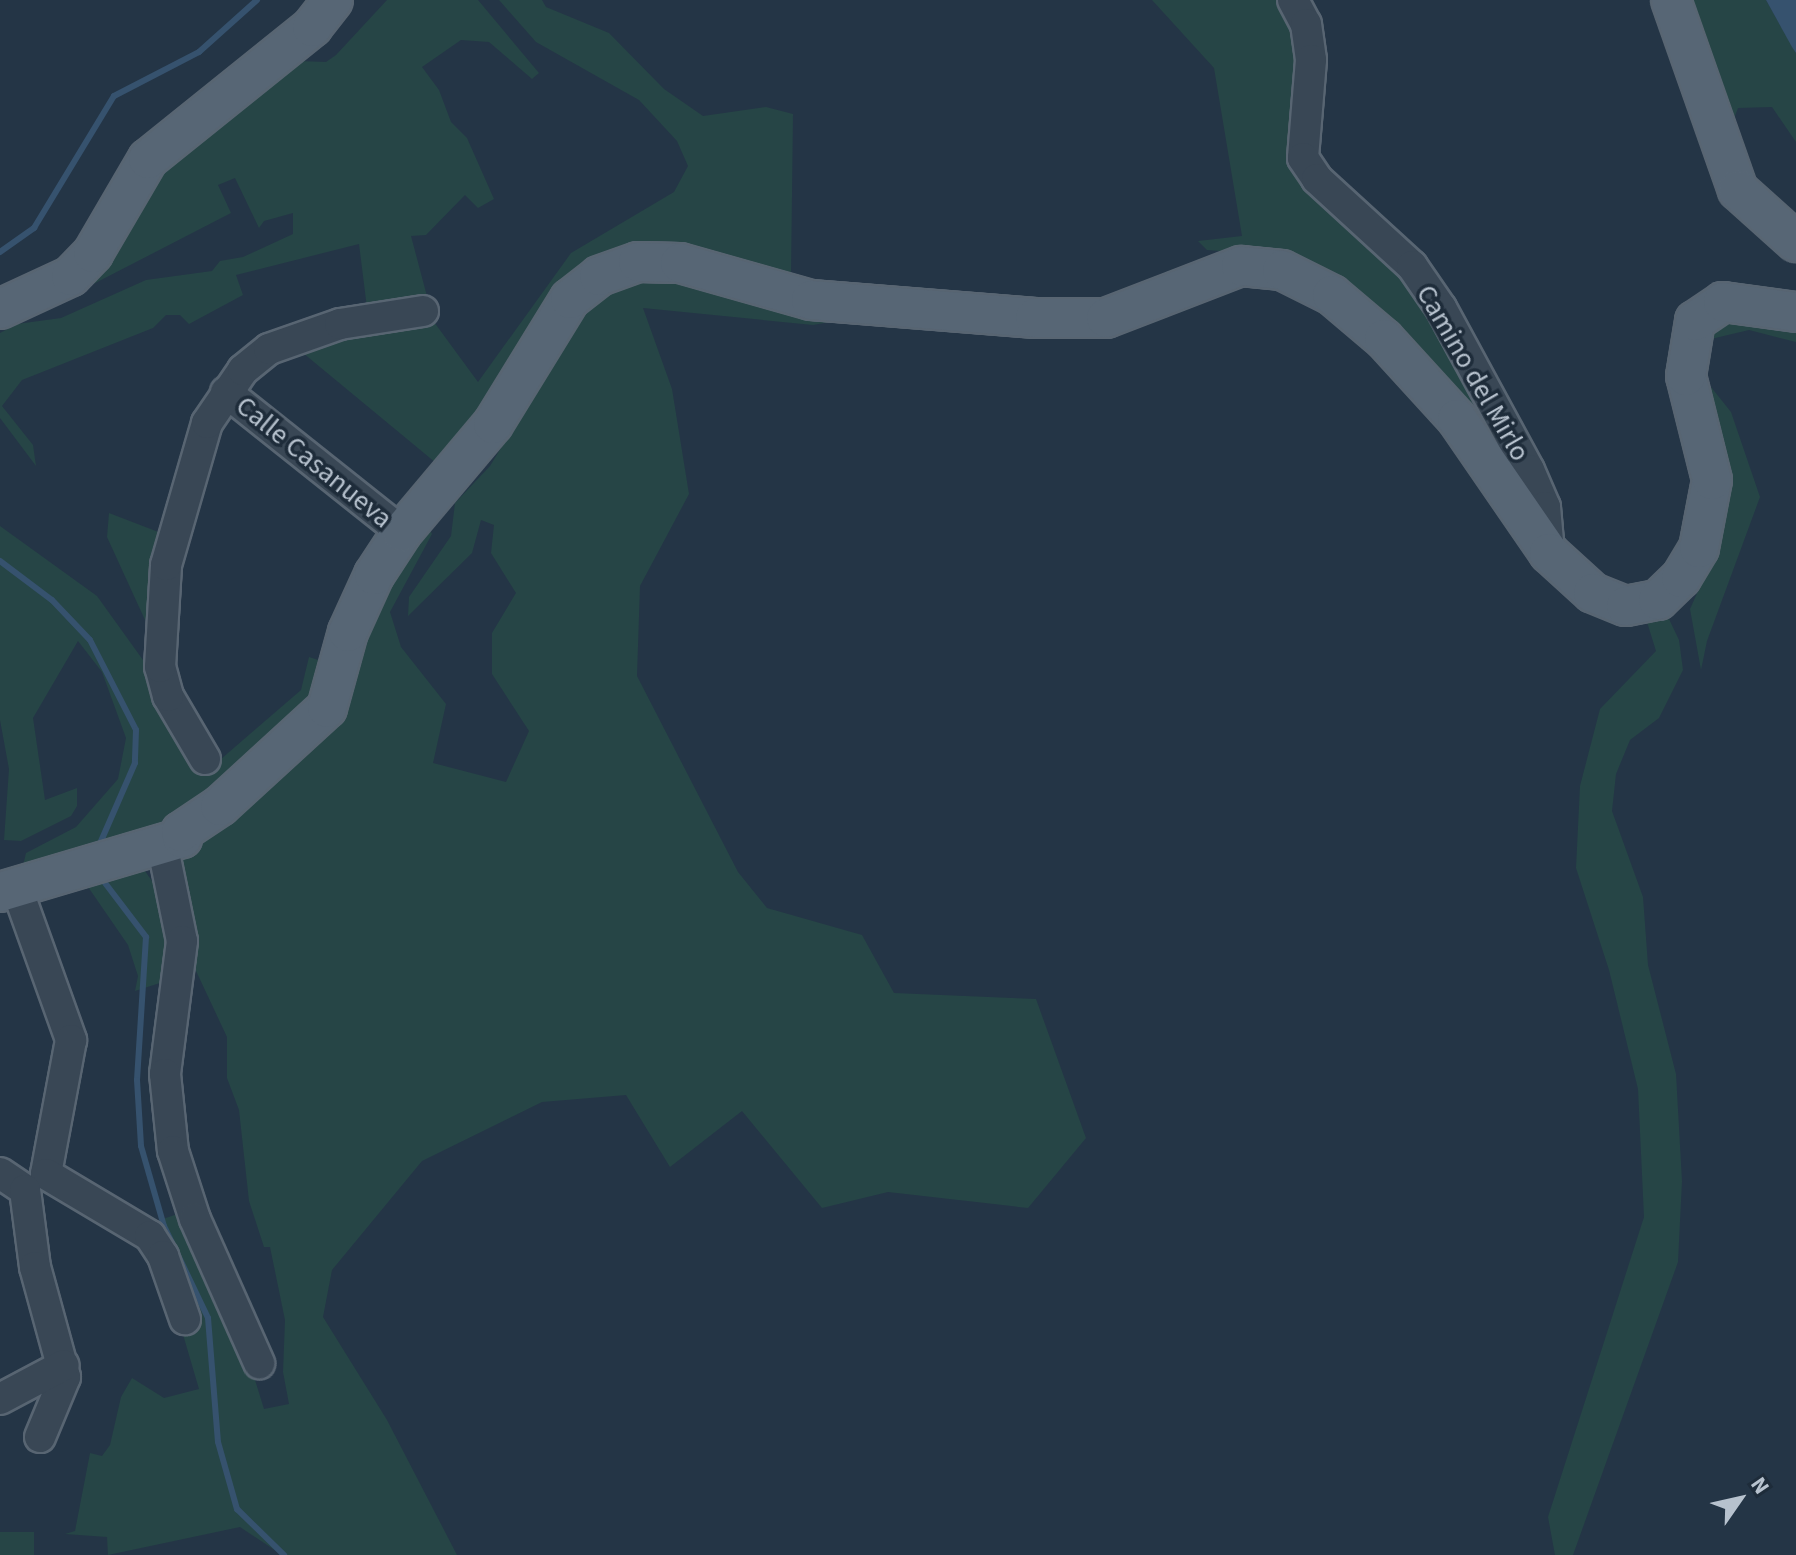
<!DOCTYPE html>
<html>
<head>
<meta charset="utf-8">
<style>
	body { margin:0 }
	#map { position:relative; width:1796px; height:1555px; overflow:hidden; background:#243546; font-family:"Source Sans 3",sans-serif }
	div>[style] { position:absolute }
	.green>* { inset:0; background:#264546; transform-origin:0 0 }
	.water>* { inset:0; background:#36526e }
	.stream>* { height:6px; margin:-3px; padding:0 3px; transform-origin:3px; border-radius:3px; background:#36526e }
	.roads { filter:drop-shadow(2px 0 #586572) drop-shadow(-2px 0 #586572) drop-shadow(0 2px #586572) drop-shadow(0 -2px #586572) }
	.minor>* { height:30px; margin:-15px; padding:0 15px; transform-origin:15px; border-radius:15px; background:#394755 }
	.major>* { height:38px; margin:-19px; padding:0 19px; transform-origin:19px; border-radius:19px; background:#576675 }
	span { translate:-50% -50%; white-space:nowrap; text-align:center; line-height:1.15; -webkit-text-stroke:7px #1e2c3a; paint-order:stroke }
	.street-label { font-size:28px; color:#b7c2ce }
	.north { position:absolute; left:1700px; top:1459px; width:80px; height:80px; -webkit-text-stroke:6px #1e2c3a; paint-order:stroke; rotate:56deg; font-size:22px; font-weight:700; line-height:32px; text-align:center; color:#b7c2ce }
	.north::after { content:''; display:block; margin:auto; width:28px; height:36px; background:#b7c2ce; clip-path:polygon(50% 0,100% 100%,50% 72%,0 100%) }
</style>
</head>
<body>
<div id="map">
	<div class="green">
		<i style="clip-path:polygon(387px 0,478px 0,539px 73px,532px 79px,489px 42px,461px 40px,422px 67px,439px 90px,451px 122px,467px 138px,494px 199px,478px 208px,465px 195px,426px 235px,411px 236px,428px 300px,367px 308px,359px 244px,236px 275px,243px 295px,189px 324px,180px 315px,166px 315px,153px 328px,22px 380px,2px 406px,33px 445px,36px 466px,0 418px,0 333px,17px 324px,61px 318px,146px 280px,212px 271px,220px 261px,243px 257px,293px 234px,293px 213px,264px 221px,259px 228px,235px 178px,218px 185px,231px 213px,43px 310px,189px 146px,299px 61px,326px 62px,336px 55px)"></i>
		<i style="clip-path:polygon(499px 0,542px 0,546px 7px,609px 33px,664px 89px,703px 116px,766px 107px,793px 114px,791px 276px,621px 251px,436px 463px,297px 348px,434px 322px,478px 382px,571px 253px,674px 192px,688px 166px,677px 141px,639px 100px,536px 42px)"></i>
		<i style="clip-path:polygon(1152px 0,1281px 0,1297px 26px,1295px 134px,1405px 271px,1532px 495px,1456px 403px,1246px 253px,1207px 250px,1198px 241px,1242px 236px,1214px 68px)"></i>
		<i style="clip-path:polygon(1682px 0,1766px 0,1796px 53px,1796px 142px,1772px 107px,1738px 108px,1729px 132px)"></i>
		<i style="clip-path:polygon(659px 277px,860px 317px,813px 325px,643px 308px,672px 389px,689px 494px,640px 586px,637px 676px,738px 872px,767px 908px,862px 935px,894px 993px,1036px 999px,1086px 1138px,1028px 1208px,888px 1192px,822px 1208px,742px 1111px,670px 1167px,626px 1095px,542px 1102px,422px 1161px,332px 1270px,323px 1317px,387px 1420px,457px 1555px,282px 1555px,240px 1527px,108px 1555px,107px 1537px,65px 1534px,75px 1531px,90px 1453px,102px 1456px,110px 1445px,121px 1397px,132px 1378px,164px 1398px,199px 1389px,152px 1229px,160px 1220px,186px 1211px,237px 1322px,264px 1409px,289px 1404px,283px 1372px,285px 1320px,270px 1247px,264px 1247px,249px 1201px,239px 1110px,227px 1078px,227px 1037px,189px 956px,178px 871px,184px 853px,291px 765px,395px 564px,429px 528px,432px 534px,390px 612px,401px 647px,446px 704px,433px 763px,506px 782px,529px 731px,492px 674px,492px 633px,516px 593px,491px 553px,494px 525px,481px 520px,472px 553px,408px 616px,409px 597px,451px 536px,455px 503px,490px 466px,583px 313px,625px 282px)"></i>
		<i style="clip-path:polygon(1752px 320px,1796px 325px,1796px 342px,1749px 330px,1711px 339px,1703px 377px,1731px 412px,1760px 497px,1707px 641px,1701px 670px,1690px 609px,1711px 562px,1721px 488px,1693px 370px,1703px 335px,1723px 325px)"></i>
		<i style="clip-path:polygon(109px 513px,161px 533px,150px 618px,145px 620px,107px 537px)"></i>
		<i style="clip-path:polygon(0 526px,97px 596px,148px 667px,206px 772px,301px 690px,309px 657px,331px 664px,319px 700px,168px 832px,22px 870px,26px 853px,76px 827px,118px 779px,126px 738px,102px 672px,78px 641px,33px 718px,45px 800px,77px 788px,77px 806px,71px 816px,21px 841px,4px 840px,9px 769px,0 720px)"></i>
		<i style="clip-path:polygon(1669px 619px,1679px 640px,1683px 670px,1659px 718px,1630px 740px,1616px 774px,1612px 811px,1643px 897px,1648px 965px,1676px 1074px,1682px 1181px,1678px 1262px,1573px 1555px,1555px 1555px,1548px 1517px,1644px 1217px,1638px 1089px,1609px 970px,1576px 868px,1580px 786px,1600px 709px,1656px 651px,1647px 622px)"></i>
		<i style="clip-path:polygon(138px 861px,159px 891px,168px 943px,166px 981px,135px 991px,138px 976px,128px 945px,86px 884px)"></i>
		<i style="left:0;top:1532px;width:34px;height:23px"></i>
	</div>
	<div class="water">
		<i style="clip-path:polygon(1766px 0,1796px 0,1796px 53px,1792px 47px)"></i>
	</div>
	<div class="stream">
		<i style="left:0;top:252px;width:42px;rotate:-35.2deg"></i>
		<i style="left:34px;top:228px;width:154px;rotate:-58.8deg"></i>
		<i style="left:114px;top:96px;width:96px;rotate:-27.4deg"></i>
		<i style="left:199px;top:52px;width:78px;rotate:-41.9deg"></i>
		<i style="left:0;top:561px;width:65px;rotate:36.9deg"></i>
		<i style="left:52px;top:600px;width:55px;rotate:46.5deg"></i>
		<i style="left:90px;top:640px;width:101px;rotate:62.9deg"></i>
		<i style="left:136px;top:730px;width:33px;rotate:92deg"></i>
		<i style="left:135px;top:763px;width:93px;rotate:113.5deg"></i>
		<i style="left:99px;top:875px;width:78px;rotate:52.8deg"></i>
		<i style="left:146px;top:937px;width:143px;rotate:93.6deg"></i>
		<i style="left:137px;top:1080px;width:66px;rotate:86.5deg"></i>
		<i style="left:141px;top:1146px;width:83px;rotate:74deg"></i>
		<i style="left:164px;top:1226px;width:102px;rotate:64.4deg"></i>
		<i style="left:208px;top:1318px;width:124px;rotate:85.4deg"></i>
		<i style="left:218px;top:1442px;width:70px;rotate:74.2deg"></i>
		<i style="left:237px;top:1509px;width:66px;rotate:44.4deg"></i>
	</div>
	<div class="roads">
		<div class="minor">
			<i style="left:1293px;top:0;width:27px;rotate:62deg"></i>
			<i style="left:1306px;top:24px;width:36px;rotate:82deg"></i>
			<i style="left:1311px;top:60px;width:98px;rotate:94.7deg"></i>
			<i style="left:1303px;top:158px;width:25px;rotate:56deg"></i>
			<i style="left:1317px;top:179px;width:129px;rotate:42.5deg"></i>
			<i style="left:1412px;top:266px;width:51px;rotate:55.4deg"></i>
			<i style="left:1441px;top:308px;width:184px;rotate:61.5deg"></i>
			<i style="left:1529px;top:470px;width:40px;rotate:66.6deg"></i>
			<i style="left:1545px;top:507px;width:46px;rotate:85deg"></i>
			<i style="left:226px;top:392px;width:225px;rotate:38.5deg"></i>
			<i style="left:205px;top:759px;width:73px;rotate:-120.4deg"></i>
			<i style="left:168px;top:696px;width:30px;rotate:-105deg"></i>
			<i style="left:160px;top:667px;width:102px;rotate:-86.6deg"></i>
			<i style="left:166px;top:565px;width:148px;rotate:-73.9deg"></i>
			<i style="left:207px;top:423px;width:64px;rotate:-55.8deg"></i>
			<i style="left:243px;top:370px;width:33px;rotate:-39deg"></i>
			<i style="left:269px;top:349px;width:75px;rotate:-19.4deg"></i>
			<i style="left:340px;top:324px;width:84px;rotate:-8.9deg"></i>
			<i style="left:162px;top:843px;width:100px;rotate:78.5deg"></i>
			<i style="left:182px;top:941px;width:134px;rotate:97.3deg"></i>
			<i style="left:165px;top:1074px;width:77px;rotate:84.1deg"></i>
			<i style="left:173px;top:1151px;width:71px;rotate:72.1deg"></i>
			<i style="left:195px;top:1219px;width:158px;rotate:66deg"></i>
			<i style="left:16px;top:886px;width:164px;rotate:70.3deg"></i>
			<i style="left:71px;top:1040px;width:136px;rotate:100.6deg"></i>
			<i style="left:0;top:1173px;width:30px;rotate:34deg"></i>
			<i style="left:46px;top:1174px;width:121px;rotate:30.8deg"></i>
			<i style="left:150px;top:1236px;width:24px;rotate:57deg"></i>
			<i style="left:163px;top:1256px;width:67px;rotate:70.8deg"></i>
			<i style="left:25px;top:1190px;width:78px;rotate:82.6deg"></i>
			<i style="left:35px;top:1267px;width:114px;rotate:74.7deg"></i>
			<i style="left:65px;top:1377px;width:65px;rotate:112.6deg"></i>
			<i style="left:0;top:1399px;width:72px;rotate:-28deg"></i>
		</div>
		<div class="major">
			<i style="left:1671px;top:0;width:201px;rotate:70.6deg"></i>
			<i style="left:1738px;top:190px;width:78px;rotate:41.9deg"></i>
			<i style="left:0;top:309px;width:78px;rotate:-24.9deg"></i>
			<i style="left:71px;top:276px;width:32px;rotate:-46deg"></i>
			<i style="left:93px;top:253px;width:109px;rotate:-59.7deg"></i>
			<i style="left:148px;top:159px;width:211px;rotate:-38.8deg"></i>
			<i style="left:312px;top:27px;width:34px;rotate:-52deg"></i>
			<i style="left:0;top:892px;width:190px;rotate:-16.5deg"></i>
			<i style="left:182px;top:838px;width:6px;rotate:-99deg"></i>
			<i style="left:181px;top:832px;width:47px;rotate:-33.7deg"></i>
			<i style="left:220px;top:806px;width:145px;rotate:-42.5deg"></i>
			<i style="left:327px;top:708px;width:79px;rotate:-74.6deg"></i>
			<i style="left:348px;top:632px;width:63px;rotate:-65.5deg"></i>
			<i style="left:374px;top:575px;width:51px;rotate:-56.9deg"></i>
			<i style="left:402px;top:532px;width:141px;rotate:-49.9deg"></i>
			<i style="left:493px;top:424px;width:147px;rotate:-58.4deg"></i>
			<i style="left:570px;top:299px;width:37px;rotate:-38deg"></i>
			<i style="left:599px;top:276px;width:41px;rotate:-19.7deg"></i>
			<i style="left:638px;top:262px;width:42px;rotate:1.4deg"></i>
			<i style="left:680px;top:263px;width:136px;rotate:15.8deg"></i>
			<i style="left:811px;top:300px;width:225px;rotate:4.6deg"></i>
			<i style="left:1035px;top:318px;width:71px"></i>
			<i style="left:1106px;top:318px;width:145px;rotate:-21.1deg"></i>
			<i style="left:1241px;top:266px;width:41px;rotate:5.6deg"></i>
			<i style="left:1282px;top:270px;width:56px;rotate:26.6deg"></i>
			<i style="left:1332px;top:295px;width:68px;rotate:40.2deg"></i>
			<i style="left:1384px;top:339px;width:108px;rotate:47.6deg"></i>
			<i style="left:1457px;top:419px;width:163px;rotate:55.5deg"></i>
			<i style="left:1549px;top:553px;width:59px;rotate:42.3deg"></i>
			<i style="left:1593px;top:593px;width:35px;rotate:22deg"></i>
			<i style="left:1626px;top:606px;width:33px;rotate:-11deg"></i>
			<i style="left:1658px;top:600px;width:32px;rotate:-44deg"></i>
			<i style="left:1681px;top:578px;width:35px;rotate:-59deg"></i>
			<i style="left:1699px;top:548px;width:69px;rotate:-79.2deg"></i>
			<i style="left:1712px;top:480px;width:107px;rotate:-104deg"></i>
			<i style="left:1686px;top:376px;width:56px;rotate:-80.7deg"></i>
			<i style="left:1695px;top:321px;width:34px;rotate:-34deg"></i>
			<i style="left:1723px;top:302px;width:74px;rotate:7.8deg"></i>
		</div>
	</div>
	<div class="street-label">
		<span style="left:1473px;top:373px;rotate:60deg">Camino del Mirlo</span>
		<span style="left:314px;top:462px;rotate:39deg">Calle Casanueva</span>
	</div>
	<div class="north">N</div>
</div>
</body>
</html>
